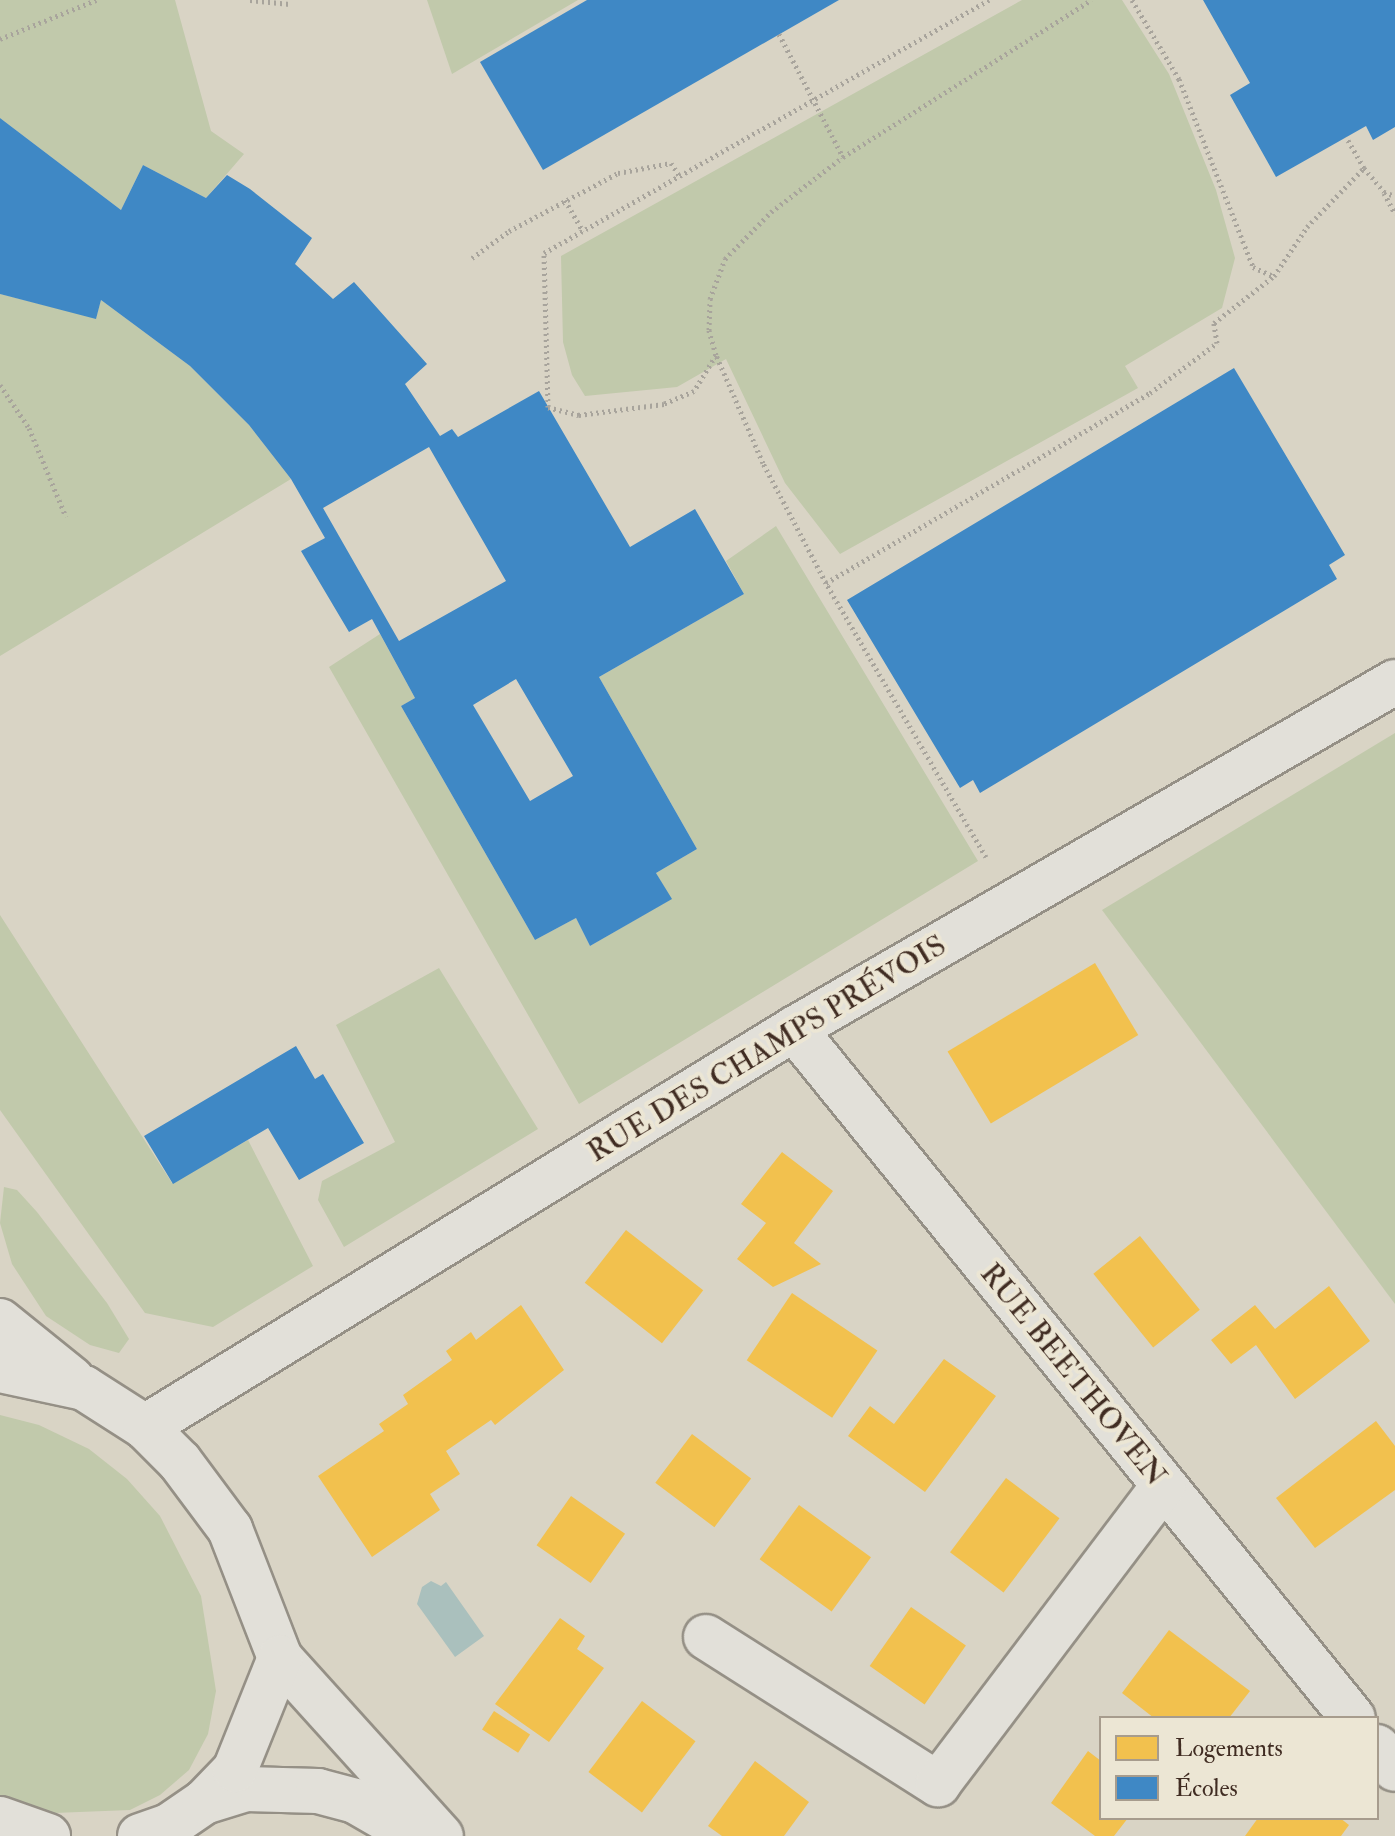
<!DOCTYPE html>
<html>
<head>
<meta charset="utf-8">
<style>
	body { margin:0 }
	#map { position:relative; width:1395px; height:1836px; overflow:hidden; background:#d9d4c5; font-family:"IM FELL Double Pica",serif }
	div>[style] { position:absolute }
	.green>* { inset:0; background:#c1c9ab }
	.water>* { inset:0; background:#aac0bd }
	.homes>* { inset:0; background:#f2c14e; transform-origin:0 0 }
	.schools>* { inset:0; background:#3f88c5 }
	.path>* { height:5px; margin-top:-2.5px; transform-origin:0; background:repeating-linear-gradient(90deg,#a8a49c 0 2px,transparent 0 6px) }
	.roads { filter:drop-shadow(2px 0 #959086) drop-shadow(-2px 0 #959086) drop-shadow(0 2px #959086) drop-shadow(0 -2px #959086) }
	.street>* { height:44px; margin:-22px; padding:0 22px; transform-origin:22px; border-radius:22px; background:#e2e0d9 }
	.secondary>* { height:44px; margin:-22px; padding:0 22px; transform-origin:22px; border-radius:22px; background:#e2e0d9 }
	span { translate:-50% -50%; white-space:nowrap; text-align:center; line-height:1.15; -webkit-text-stroke:8px #ece6d4; paint-order:stroke }
	.street-label { font-size:30px; color:#402c22 }
	.legend { position:absolute; left:1099px; top:1716px; width:280px; height:104px; box-sizing:border-box; background:#ece6d4; border:2px solid #a79c8d; margin:0; padding:10px 14px; list-style:none; font-size:24px; color:#402c22 }
	.legend li { display:flex; align-items:center; gap:16px; height:40px }
	.legend b { width:40px; border:2px solid #a79c8d }
</style>
</head>
<body>
<div id="map">
	<div class="green">
		<i style="clip-path:polygon(0 0,175px 0,211px 131px,244px 154px,206px 198px,143px 165px,121px 210px,0 118px)"></i>
		<i style="clip-path:polygon(427px 0,578px 0,452px 74px)"></i>
		<i style="clip-path:polygon(1022px 0,1122px 0,1169px 74px,1216px 190px,1235px 258px,1222px 308px,1125px 366px,1138px 388px,840px 554px,785px 483px,726px 359px,677px 387px,585px 396px,572px 375px,563px 342px,561px 256px)"></i>
		<i style="clip-path:polygon(0 294px,96px 318px,101px 300px,190px 366px,249px 425px,291px 479px,0 656px)"></i>
		<i style="clip-path:polygon(776px 526px,978px 861px,579px 1104px,329px 667px,380px 634px,415px 698px,401px 706px,535px 940px,576px 918px,590px 946px,671px 899px,656px 873px,697px 849px,599px 677px,744px 594px,726px 561px)"></i>
		<i style="clip-path:polygon(1395px 733px,1395px 1304px,1102px 910px)"></i>
		<i style="clip-path:polygon(0 915px,172px 1183px,248px 1140px,313px 1266px,213px 1327px,145px 1313px,0 1110px)"></i>
		<i style="clip-path:polygon(439px 968px,538px 1129px,344px 1247px,318px 1200px,322px 1181px,395px 1142px,336px 1025px)"></i>
		<i style="clip-path:polygon(4px 1187px,17px 1190px,37px 1212px,107px 1303px,129px 1339px,119px 1353px,90px 1345px,46px 1316px,12px 1264px,0 1223px)"></i>
		<i style="clip-path:polygon(0 1415px,39px 1425px,89px 1449px,127px 1479px,160px 1516px,201px 1596px,216px 1691px,208px 1734px,189px 1770px,160px 1795px,130px 1810px,54px 1813px,0 1795px)"></i>
	</div>
	<div class="water">
		<i style="clip-path:polygon(431px 1581px,441px 1586px,446px 1582px,484px 1636px,455px 1657px,417px 1604px,422px 1587px)"></i>
	</div>
	<div class="homes">
		<i style="left:1095px;top:963px;width:84px;height:172px;rotate:59deg"></i>
		<i style="clip-path:polygon(782px 1152px,833px 1191px,794px 1243px,821px 1264px,773px 1287px,737px 1259px,766px 1223px,741px 1204px)"></i>
		<i style="left:626px;top:1230px;width:98px;height:67px;rotate:38deg"></i>
		<i style="left:1140px;top:1236px;width:95px;height:60px;rotate:51deg"></i>
		<i style="clip-path:polygon(1329px 1286px,1370px 1341px,1295px 1399px,1256px 1345px,1231px 1364px,1211px 1340px,1255px 1305px,1275px 1329px)"></i>
		<i style="left:792px;top:1293px;width:103px;height:81px;rotate:34deg"></i>
		<i style="clip-path:polygon(521px 1305px,564px 1370px,495px 1425px,491px 1420px,446px 1451px,460px 1474px,430px 1494px,440px 1510px,372px 1557px,318px 1476px,384px 1431px,379px 1424px,408px 1404px,403px 1395px,452px 1360px,446px 1351px,471px 1332px,476px 1340px)"></i>
		<i style="clip-path:polygon(944px 1359px,996px 1396px,925px 1492px,848px 1436px,870px 1406px,894px 1424px)"></i>
		<i style="clip-path:polygon(1376px 1421px,1395px 1446px,1395px 1490px,1315px 1548px,1276px 1498px)"></i>
		<i style="left:692px;top:1434px;width:74px;height:61px;rotate:37deg"></i>
		<i style="left:1006px;top:1478px;width:67px;height:93px;rotate:37deg"></i>
		<i style="left:571px;top:1496px;width:66px;height:60px;rotate:35deg"></i>
		<i style="left:799px;top:1505px;width:89px;height:67px;rotate:36deg"></i>
		<i style="left:911px;top:1607px;width:67px;height:72px;rotate:35deg"></i>
		<i style="clip-path:polygon(560px 1618px,585px 1636px,577px 1649px,604px 1668px,549px 1742px,495px 1704px)"></i>
		<i style="clip-path:polygon(1169px 1630px,1250px 1691px,1229px 1718px,1154px 1718px,1122px 1693px)"></i>
		<i style="left:642px;top:1701px;width:67px;height:89px;rotate:37deg"></i>
		<i style="left:494px;top:1711px;width:43px;height:22px;rotate:33deg"></i>
		<i style="clip-path:polygon(1088px 1751px,1101px 1761px,1101px 1818px,1128px 1818px,1114px 1836px,1095px 1836px,1051px 1803px)"></i>
		<i style="clip-path:polygon(755px 1761px,809px 1802px,784px 1836px,722px 1836px,708px 1826px)"></i>
		<i style="clip-path:polygon(1258px 1818px,1340px 1818px,1349px 1825px,1341px 1836px,1245px 1836px)"></i>
	</div>
	<div class="schools">
		<i style="clip-path:polygon(587px 0,839px 0,543px 170px,480px 62px)"></i>
		<i style="clip-path:polygon(1203px 0,1395px 0,1395px 127px,1373px 140px,1366px 126px,1276px 177px,1230px 95px,1250px 83px)"></i>
		<i style="clip-path:polygon(evenodd,0 118px,121px 210px,143px 165px,206px 198px,227px 175px,250px 189px,312px 238px,295px 264px,333px 299px,354px 282px,427px 364px,405px 384px,440px 436px,452px 429px,458px 437px,539px 391px,630px 547px,695px 509px,744px 594px,599px 677px,697px 849px,656px 873px,672px 899px,590px 946px,576px 918px,535px 940px,401px 706px,415px 698px,372px 619px,349px 632px,301px 551px,325px 538px,291px 479px,249px 425px,190px 366px,101px 300px,96px 319px,0 294px,0 118px,429px 447px,506px 581px,399px 641px,323px 508px,429px 447px,0 118px,516px 679px,573px 776px,530px 801px,473px 705px,516px 679px)"></i>
		<i style="clip-path:polygon(1234px 368px,1345px 555px,1329px 565px,1337px 579px,980px 793px,973px 780px,960px 788px,847px 600px)"></i>
		<i style="clip-path:polygon(296px 1046px,315px 1079px,323px 1074px,364px 1143px,299px 1180px,268px 1128px,173px 1184px,144px 1136px)"></i>
	</div>
	<div class="path">
		<i style="left:250px;top:0;width:40px;rotate:5.7deg"></i>
		<i style="left:1132px;top:0;width:92px;rotate:59.3deg"></i>
		<i style="left:1179px;top:79px;width:202px;rotate:68.5deg"></i>
		<i style="left:1253px;top:267px;width:22px;rotate:24deg"></i>
		<i style="left:779px;top:34px;width:139px;rotate:62.5deg"></i>
		<i style="left:0;top:39px;width:104px;rotate:-22.1deg"></i>
		<i style="left:1364px;top:168px;width:31px;rotate:50deg"></i>
		<i style="left:1384px;top:192px;width:12px;rotate:20deg"></i>
		<i style="left:1384px;top:193px;width:24px;rotate:62deg"></i>
		<i style="left:565px;top:200px;width:36px;rotate:60deg"></i>
		<i style="left:472px;top:258px;width:46px;rotate:-36.1deg"></i>
		<i style="left:509px;top:231px;width:123px;rotate:-28deg"></i>
		<i style="left:618px;top:173px;width:54px;rotate:-10.7deg"></i>
		<i style="left:671px;top:163px;width:17px;rotate:57deg"></i>
		<i style="left:716px;top:355px;width:42px;rotate:121.4deg"></i>
		<i style="left:694px;top:391px;width:33px;rotate:157deg"></i>
		<i style="left:664px;top:404px;width:86px;rotate:172.6deg"></i>
		<i style="left:579px;top:415px;width:32px;rotate:-166deg"></i>
		<i style="left:548px;top:407px;width:154px;rotate:-91.5deg"></i>
		<i style="left:544px;top:253px;width:512px;rotate:-29.62deg"></i>
		<i style="left:0;top:385px;width:52px;rotate:56deg"></i>
		<i style="left:29px;top:428px;width:96px;rotate:67.4deg"></i>
		<i style="left:826px;top:583px;width:136px;rotate:-117.7deg"></i>
		<i style="left:763px;top:463px;width:118px;rotate:-113.5deg"></i>
		<i style="left:716px;top:355px;width:26px;rotate:-106deg"></i>
		<i style="left:709px;top:330px;width:31px;rotate:-88deg"></i>
		<i style="left:710px;top:299px;width:43px;rotate:-69.4deg"></i>
		<i style="left:725px;top:259px;width:66px;rotate:-45.6deg"></i>
		<i style="left:771px;top:212px;width:91px;rotate:-37.4deg"></i>
		<i style="left:843px;top:157px;width:294px;rotate:-32.3deg"></i>
		<i style="left:986px;top:857px;width:317px;rotate:-120.3deg"></i>
		<i style="left:826px;top:583px;width:376px;rotate:-30.4deg"></i>
		<i style="left:1150px;top:393px;width:84px;rotate:-36.7deg"></i>
		<i style="left:1217px;top:343px;width:20px;rotate:-99deg"></i>
		<i style="left:1214px;top:323px;width:76px;rotate:-38.1deg"></i>
		<i style="left:1274px;top:276px;width:59px;rotate:-56deg"></i>
		<i style="left:1307px;top:227px;width:82px;rotate:-46deg"></i>
		<i style="left:1364px;top:168px;width:36px;rotate:-120deg"></i>
	</div>
	<div class="roads">
		<div class="street">
			<i style="left:794px;top:1029px;width:887px;rotate:50.95deg"></i>
			<i style="left:145px;top:1427px;width:761px;rotate:-31.52deg"></i>
			<i style="left:794px;top:1029px;width:694px;rotate:-30deg"></i>
			<i style="left:706px;top:1637px;width:275px;rotate:32.4deg"></i>
			<i style="left:938px;top:1784px;width:373px;rotate:-52.9deg"></i>
			<i style="left:1377px;top:1747px;width:28px;rotate:51deg"></i>
		</div>
		<div class="secondary">
			<i style="left:0;top:1321px;width:92px;rotate:38.9deg"></i>
			<i style="left:0;top:1370px;width:86px;rotate:12.1deg"></i>
			<i style="left:84px;top:1388px;width:72px;rotate:32.6deg"></i>
			<i style="left:145px;top:1427px;width:49px;rotate:45deg"></i>
			<i style="left:180px;top:1462px;width:84px;rotate:53.3deg"></i>
			<i style="left:230px;top:1529px;width:138px;rotate:68.8deg"></i>
			<i style="left:280px;top:1658px;width:240px;rotate:47.9deg"></i>
			<i style="left:204px;top:1802px;width:44px;rotate:-17.2deg"></i>
			<i style="left:246px;top:1789px;width:72px;rotate:1.6deg"></i>
			<i style="left:318px;top:1791px;width:38px;rotate:15deg"></i>
			<i style="left:355px;top:1801px;width:70px;rotate:29.8deg"></i>
			<i style="left:0;top:1819px;width:51px;rotate:19.5deg"></i>
			<i style="left:140px;top:1836px;width:31px;rotate:-19deg"></i>
			<i style="left:169px;top:1826px;width:42px;rotate:-34.4deg"></i>
			<i style="left:204px;top:1802px;width:45px;rotate:-45.9deg"></i>
			<i style="left:235px;top:1770px;width:121px;rotate:-68.1deg"></i>
		</div>
	</div>
	<div class="street-label">
		<span style="left:767px;top:1049px;rotate:-31deg">RUE DES CHAMPS PRÉVOIS</span>
		<span style="left:1073px;top:1375px;rotate:51deg">RUE BEETHOVEN</span>
	</div>
	<ul class="legend">
	<li><b style="height:22px;background:#f2c14e"></b>Logements</li>
	<li><b style="height:22px;background:#3f88c5"></b>Écoles</li>
	</ul>
</div>
</body>
</html>
